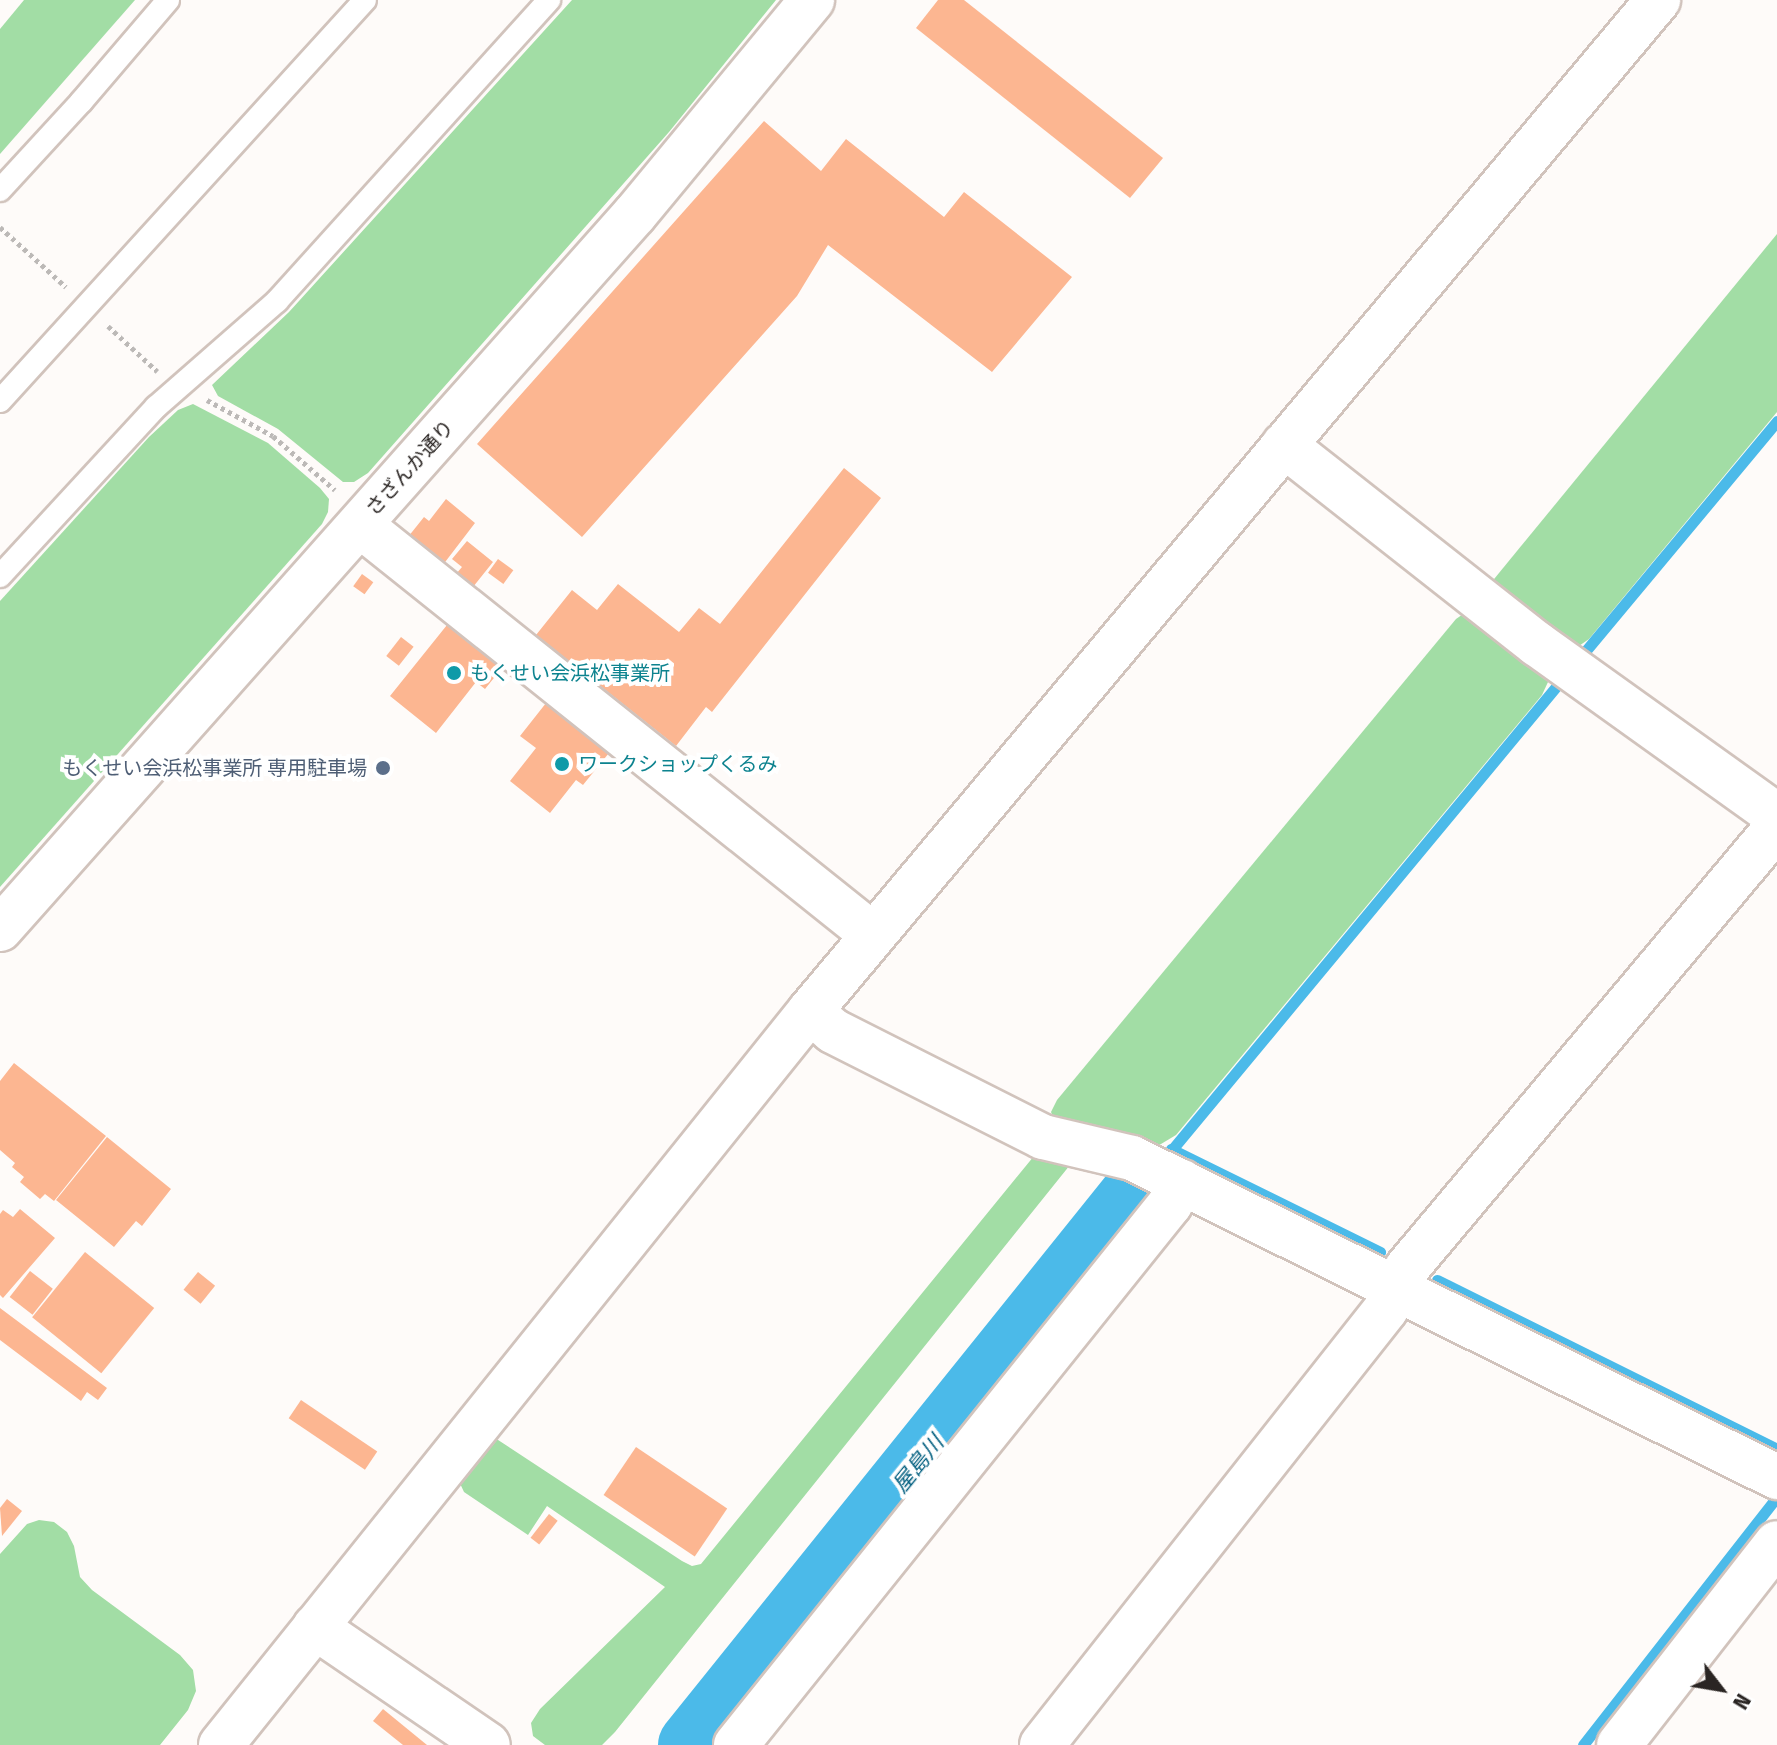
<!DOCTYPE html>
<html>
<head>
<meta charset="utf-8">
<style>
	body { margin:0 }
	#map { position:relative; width:1777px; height:1745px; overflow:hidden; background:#fefbf9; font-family:"Fira Sans Condensed","Noto Sans JP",sans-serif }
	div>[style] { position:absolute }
	.green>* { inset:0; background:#a2dda5 }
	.stream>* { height:11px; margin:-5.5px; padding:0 5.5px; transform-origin:5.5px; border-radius:5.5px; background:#4bbae9 }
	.river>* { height:68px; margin:-34px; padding:0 34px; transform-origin:34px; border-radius:34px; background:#4bbae9 }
	.building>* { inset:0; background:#fcb691; transform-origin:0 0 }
	.path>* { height:5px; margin-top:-2.5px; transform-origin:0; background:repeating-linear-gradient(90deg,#bcb9b7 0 4px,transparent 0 8px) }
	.roads { filter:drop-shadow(2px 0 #d1c3bc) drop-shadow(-2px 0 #d1c3bc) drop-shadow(0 2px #d1c3bc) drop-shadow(0 -2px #d1c3bc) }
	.service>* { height:22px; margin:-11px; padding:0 11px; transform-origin:11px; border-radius:11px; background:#fff }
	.minor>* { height:44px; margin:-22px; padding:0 22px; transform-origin:22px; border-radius:22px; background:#fff }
	.tertiary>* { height:44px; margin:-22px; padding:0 22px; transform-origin:22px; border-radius:22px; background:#fff }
	.dots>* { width:22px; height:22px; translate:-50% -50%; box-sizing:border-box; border:4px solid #fff; border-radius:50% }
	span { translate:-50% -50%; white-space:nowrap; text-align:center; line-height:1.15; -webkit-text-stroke:8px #fff; paint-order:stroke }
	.street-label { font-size:20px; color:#2a2523 }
	.culture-label { font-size:20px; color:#0d838f }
	.left { translate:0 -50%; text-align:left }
	.service-label { font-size:20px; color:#4e5e75 }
	.right { translate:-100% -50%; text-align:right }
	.water-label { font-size:22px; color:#046080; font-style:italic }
	.north { position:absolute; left:1681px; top:1649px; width:80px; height:80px; -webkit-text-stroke:6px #fff; paint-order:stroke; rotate:121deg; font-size:22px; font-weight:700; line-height:32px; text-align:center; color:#2a2523 }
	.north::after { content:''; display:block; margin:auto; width:28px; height:36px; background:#2a2523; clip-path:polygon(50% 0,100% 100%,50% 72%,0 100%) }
</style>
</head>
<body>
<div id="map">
	<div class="green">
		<i style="clip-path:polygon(24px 0,135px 0,0 154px,0 29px)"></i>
		<i style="clip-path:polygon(572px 0,776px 0,669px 132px,368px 473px,354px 482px,343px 482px,278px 429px,218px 396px,212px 385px,289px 312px)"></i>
		<i style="clip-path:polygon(1777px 234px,1777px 412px,1589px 639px,1576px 648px,1490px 584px)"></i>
		<i style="clip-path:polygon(193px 404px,268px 443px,320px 488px,329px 499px,328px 512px,322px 524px,0 887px,0 601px,149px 437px,178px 410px)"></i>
		<i style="clip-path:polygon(1466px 612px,1548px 668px,1548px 682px,1542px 695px,1176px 1135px,1156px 1147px,1056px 1123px,1051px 1112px,1057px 1100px,1456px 619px)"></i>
		<i style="clip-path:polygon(1034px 1156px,1070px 1165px,615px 1732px,602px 1745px,545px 1745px,533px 1736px,531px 1723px,540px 1709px,665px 1587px,547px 1506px,528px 1535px,464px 1492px,457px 1477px,495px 1438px,682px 1561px,692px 1566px,701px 1564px)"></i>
		<i style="clip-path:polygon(39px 1520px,54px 1522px,67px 1532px,74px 1546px,80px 1577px,92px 1590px,180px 1655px,193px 1670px,196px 1691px,188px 1710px,160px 1745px,0 1745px,0 1554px,27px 1524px)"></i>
	</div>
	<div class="stream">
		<i style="left:1578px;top:660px;width:311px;rotate:-50.2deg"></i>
		<i style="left:1171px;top:1149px;width:233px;rotate:26.2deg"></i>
		<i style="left:1165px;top:1158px;width:625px;rotate:-50.32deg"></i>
		<i style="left:1437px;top:1280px;width:380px;rotate:26.4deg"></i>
		<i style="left:1583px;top:1745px;width:315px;rotate:-52deg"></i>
	</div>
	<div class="river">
		<i style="left:692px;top:1745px;width:721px;rotate:-51.19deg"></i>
	</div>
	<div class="building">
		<i style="clip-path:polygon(938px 0,964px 0,1163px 158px,1130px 198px,916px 28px)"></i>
		<i style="clip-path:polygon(764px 121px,821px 171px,846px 139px,944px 217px,964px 192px,1072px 277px,992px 372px,828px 245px,797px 296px,582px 537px,477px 444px)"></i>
		<i style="clip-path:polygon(844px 468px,881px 498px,712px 712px,706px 707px,676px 746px,536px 635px,572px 590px,597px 610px,618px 584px,679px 632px,699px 608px,720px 624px)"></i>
		<i style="clip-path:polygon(446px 499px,475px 523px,439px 570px,404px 542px,424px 517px,429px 521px)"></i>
		<i style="clip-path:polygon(467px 541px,493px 562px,473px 587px,456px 574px,462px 567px,452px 559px)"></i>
		<i style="left:498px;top:559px;width:19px;height:17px;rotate:36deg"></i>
		<i style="left:362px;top:574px;width:14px;height:15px;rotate:36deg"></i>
		<i style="clip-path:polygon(451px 620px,506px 663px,485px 689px,476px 682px,436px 733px,390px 696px)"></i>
		<i style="left:401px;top:637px;width:16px;height:24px;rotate:38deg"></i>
		<i style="clip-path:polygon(550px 698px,613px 748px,583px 785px,576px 780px,550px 813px,510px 781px,536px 748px,520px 736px)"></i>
		<i style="clip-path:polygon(14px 1063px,106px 1136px,54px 1201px,45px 1194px,40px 1199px,20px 1182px,24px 1177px,12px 1167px,15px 1163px,0 1150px,0 1081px)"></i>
		<i style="clip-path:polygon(107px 1137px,171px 1189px,142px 1226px,136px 1221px,114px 1247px,56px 1200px)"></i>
		<i style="clip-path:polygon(20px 1209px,55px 1238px,3px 1298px,0 1295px,0 1214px,3px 1210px,13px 1217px)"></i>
		<i style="left:85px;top:1252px;width:89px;height:84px;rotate:39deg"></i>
		<i style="left:30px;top:1271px;width:29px;height:33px;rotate:38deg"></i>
		<i style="left:198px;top:1272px;width:22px;height:23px;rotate:39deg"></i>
		<i style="clip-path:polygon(0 1308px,107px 1388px,98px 1400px,87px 1392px,81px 1401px,0 1340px)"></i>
		<i style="left:301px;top:1400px;width:92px;height:22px;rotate:34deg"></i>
		<i style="left:636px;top:1447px;width:110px;height:58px;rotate:34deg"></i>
		<i style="clip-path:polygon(7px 1499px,22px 1511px,2px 1536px,0 1508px)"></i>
		<i style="left:549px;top:1514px;width:11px;height:30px;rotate:38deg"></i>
		<i style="clip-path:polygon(383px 1709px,427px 1745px,403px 1745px,373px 1721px)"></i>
	</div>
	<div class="path">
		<i style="left:0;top:227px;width:89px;rotate:42.3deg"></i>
		<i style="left:108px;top:326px;width:67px;rotate:42.6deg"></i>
		<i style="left:207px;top:400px;width:75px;rotate:28.6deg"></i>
		<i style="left:273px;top:436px;width:82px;rotate:41.1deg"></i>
	</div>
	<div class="roads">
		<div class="service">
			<i style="left:0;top:190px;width:120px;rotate:-47.4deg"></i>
			<i style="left:81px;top:102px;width:134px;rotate:-49.5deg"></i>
			<i style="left:0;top:401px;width:542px;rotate:-47.69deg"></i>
			<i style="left:0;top:576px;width:230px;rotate:-47.3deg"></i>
			<i style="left:156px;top:407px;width:161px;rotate:-41.2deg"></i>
			<i style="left:277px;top:301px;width:406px;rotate:-47.9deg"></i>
		</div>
		<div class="minor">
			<i style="left:1284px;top:445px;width:322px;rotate:38.2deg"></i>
			<i style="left:1537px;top:644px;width:295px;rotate:35.6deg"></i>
			<i style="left:360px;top:525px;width:657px;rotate:38.63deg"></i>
			<i style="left:810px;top:1011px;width:30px;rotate:41deg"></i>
			<i style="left:833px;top:1031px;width:235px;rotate:26.8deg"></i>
			<i style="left:1043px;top:1137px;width:91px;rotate:13.3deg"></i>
			<i style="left:1132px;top:1158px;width:720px;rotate:26.32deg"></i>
			<i style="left:315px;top:1627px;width:209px;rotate:34.3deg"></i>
			<i style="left:221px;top:1745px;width:941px;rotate:-51.25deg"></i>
			<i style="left:810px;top:1011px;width:1320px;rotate:-50.01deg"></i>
			<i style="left:736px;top:1745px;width:694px;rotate:-51.26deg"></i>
			<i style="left:1170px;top:1204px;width:25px;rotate:-63deg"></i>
			<i style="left:1042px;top:1745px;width:555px;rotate:-51.73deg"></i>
			<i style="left:1386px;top:1309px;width:24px;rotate:-62deg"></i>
		</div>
		<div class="tertiary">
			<i style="left:0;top:929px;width:956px;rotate:-48.39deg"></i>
			<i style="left:635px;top:214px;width:278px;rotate:-50.4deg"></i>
			<i style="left:1397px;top:1288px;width:22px;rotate:-63deg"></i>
			<i style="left:1407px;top:1268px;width:576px;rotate:-50deg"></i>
			<i style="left:1619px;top:1745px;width:256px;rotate:-52deg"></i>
		</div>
	</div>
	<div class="dots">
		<i style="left:454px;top:673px;background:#0f9aa8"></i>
		<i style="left:562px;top:764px;background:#0f9aa8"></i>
		<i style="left:383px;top:768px;background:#5c6f8a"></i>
	</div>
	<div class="street-label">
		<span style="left:410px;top:468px;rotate:-48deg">さざんか通り</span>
	</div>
	<div class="culture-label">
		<span class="left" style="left:470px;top:673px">もくせい会浜松事業所</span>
		<span class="left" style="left:578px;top:764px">ワークショップくるみ</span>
	</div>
	<div class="service-label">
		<span class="right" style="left:367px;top:768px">もくせい会浜松事業所 専用駐車場</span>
	</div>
	<div class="water-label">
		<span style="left:918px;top:1464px;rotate:-51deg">屋島川</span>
	</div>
	<div class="north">N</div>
</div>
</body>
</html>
